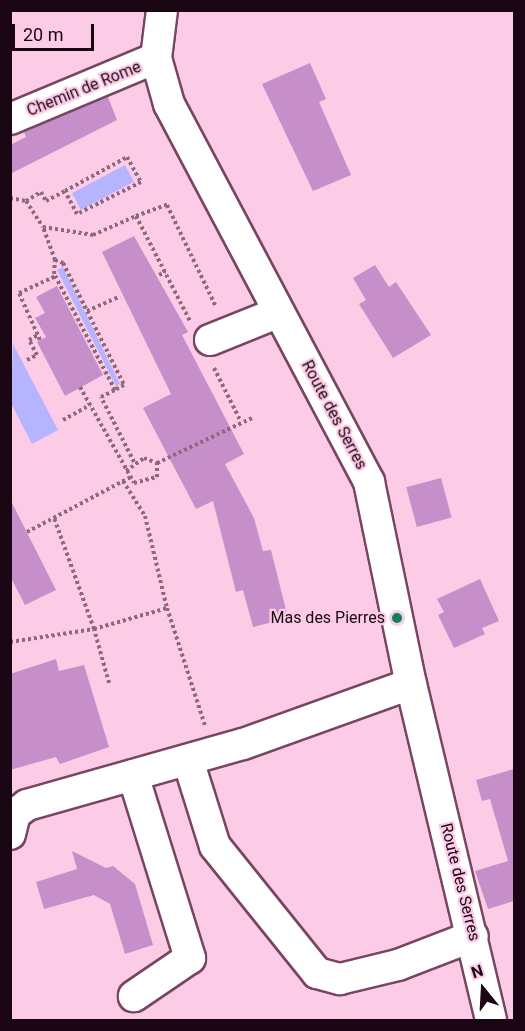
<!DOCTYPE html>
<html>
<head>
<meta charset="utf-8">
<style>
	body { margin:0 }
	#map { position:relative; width:525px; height:1031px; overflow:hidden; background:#fccbe6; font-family:Roboto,sans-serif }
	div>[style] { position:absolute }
	.water>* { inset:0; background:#b6b4fe; transform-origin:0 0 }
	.building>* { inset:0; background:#c78fca; transform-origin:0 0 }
	.path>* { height:4px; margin-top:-2px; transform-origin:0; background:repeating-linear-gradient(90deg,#8c697d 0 3px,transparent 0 6px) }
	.roads { filter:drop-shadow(2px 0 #784562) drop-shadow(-2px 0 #784562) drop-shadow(0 2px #784562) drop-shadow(0 -2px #784562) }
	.minor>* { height:30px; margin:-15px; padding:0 15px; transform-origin:15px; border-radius:15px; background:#fff }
	.dots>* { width:16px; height:16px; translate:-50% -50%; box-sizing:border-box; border:3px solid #fccbe6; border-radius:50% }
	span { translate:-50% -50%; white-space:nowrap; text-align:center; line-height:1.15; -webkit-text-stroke:4.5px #fccbe6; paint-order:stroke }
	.street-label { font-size:16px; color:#1b0713 }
	.poi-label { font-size:16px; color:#1b0713 }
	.right { translate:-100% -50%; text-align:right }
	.frame { position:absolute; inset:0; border:12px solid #1b0713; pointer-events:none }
	.north { position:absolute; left:453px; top:959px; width:60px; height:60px; -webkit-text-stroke:4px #fccbe6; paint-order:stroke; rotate:342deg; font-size:16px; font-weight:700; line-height:24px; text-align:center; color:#1b0713 }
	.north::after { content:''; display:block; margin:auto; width:21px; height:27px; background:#1b0713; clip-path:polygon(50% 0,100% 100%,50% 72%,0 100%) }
	.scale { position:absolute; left:12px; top:24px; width:82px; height:27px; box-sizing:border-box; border:3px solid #1b0713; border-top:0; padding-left:8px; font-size:18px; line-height:21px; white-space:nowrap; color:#1b0713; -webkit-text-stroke:4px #fccbe6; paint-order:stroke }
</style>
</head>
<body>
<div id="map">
	<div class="water">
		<i style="left:125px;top:165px;width:19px;height:60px;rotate:62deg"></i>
		<i style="clip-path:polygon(63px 267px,120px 384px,116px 386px,57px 270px)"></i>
		<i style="clip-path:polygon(13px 344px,58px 430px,32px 444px,11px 403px)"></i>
	</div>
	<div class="building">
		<i style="clip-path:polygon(310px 63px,326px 99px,319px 102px,351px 175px,313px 191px,262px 84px)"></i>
		<i style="clip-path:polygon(108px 97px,117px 120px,10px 174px,10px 145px,26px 137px,24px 132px)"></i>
		<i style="clip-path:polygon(134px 236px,188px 332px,182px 335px,244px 454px,225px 464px,254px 518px,263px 551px,271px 550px,288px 618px,253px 627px,243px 590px,236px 592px,213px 501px,196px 509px,143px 408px,171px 394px,102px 252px)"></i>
		<i style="clip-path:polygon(375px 265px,389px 287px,396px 282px,431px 335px,393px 358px,359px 304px,366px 300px,353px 278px)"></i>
		<i style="clip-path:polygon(57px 286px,103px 375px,65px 396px,37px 342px,46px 337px,35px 318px,45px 313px,36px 297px)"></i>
		<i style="left:441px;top:478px;width:41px;height:36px;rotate:75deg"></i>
		<i style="clip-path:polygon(10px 499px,56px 590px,25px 605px,10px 576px)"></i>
		<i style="clip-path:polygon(480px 579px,499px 621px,482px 628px,485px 634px,454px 648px,438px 615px,444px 612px,437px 599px)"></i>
		<i style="clip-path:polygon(56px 659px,59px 671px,84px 665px,109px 747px,60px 764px,56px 757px,10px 770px,10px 674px)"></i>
		<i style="clip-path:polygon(514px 769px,514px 901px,488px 909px,475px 871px,508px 861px,490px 799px,482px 801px,476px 780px)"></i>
		<i style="clip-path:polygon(72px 851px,106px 868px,113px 866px,135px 884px,153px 945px,125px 954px,110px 904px,94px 895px,44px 909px,36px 882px,77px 869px)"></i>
	</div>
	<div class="path">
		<i style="left:10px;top:198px;width:16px;rotate:11deg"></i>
		<i style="left:26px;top:201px;width:31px;rotate:57deg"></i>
		<i style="left:26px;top:201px;width:17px;rotate:-31deg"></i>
		<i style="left:41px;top:192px;width:10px;rotate:61deg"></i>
		<i style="left:46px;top:201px;width:21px;rotate:-28deg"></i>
		<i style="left:65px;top:191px;width:71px;rotate:-28.7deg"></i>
		<i style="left:127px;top:157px;width:29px;rotate:61deg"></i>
		<i style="left:141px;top:182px;width:72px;rotate:153.4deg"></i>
		<i style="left:77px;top:214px;width:26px;rotate:-118deg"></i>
		<i style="left:136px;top:216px;width:33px;rotate:-20deg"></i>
		<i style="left:167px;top:205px;width:113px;rotate:64.3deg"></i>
		<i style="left:55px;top:260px;width:9px;rotate:21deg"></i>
		<i style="left:63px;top:263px;width:136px;rotate:63.4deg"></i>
		<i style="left:124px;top:385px;width:10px;rotate:151deg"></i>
		<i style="left:159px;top:275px;width:7px;rotate:-27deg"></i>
		<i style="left:87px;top:311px;width:36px;rotate:-24deg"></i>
		<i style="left:40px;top:340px;width:51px;rotate:-114.1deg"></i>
		<i style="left:19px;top:293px;width:41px;rotate:-24.7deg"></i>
		<i style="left:27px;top:360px;width:11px;rotate:-27deg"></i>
		<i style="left:37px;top:355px;width:17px;rotate:-118deg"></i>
		<i style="left:29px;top:340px;width:10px;rotate:-29deg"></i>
		<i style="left:214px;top:368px;width:60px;rotate:63.4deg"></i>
		<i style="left:80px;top:387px;width:110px;rotate:60.6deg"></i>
		<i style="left:134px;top:483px;width:24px;rotate:-15deg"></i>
		<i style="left:157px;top:477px;width:14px;rotate:-90deg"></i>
		<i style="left:63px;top:420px;width:31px;rotate:-29deg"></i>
		<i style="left:134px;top:462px;width:73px;rotate:-116.9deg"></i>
		<i style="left:101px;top:397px;width:16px;rotate:-27deg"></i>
		<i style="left:115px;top:390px;width:131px;rotate:-117.7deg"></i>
		<i style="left:54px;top:274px;width:14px;rotate:-86deg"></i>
		<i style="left:55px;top:260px;width:35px;rotate:-110deg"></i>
		<i style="left:43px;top:227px;width:51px;rotate:9.1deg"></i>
		<i style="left:93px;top:235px;width:47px;rotate:-23.8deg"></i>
		<i style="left:136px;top:216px;width:118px;rotate:62.8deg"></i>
		<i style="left:126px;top:471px;width:22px;rotate:-36deg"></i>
		<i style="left:144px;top:458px;width:14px;rotate:21deg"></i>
		<i style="left:157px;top:463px;width:105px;rotate:-25.3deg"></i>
		<i style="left:123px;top:481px;width:41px;rotate:57.8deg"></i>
		<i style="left:145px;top:516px;width:95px;rotate:76.6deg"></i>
		<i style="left:27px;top:532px;width:118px;rotate:-27.9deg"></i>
		<i style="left:10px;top:642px;width:85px;rotate:-8.8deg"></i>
		<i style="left:94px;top:629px;width:118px;rotate:-109.8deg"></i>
		<i style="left:109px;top:683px;width:56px;rotate:-105.5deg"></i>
		<i style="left:94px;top:629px;width:76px;rotate:-16deg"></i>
		<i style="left:167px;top:608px;width:124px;rotate:72.1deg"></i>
	</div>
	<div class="roads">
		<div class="minor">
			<i style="left:162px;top:10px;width:48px;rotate:97.1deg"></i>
			<i style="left:156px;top:58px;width:48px;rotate:74.2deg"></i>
			<i style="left:169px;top:104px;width:428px;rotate:62.1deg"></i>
			<i style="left:369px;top:482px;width:206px;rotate:78.3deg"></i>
			<i style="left:411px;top:684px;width:345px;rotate:76.6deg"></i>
			<i style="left:10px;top:119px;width:158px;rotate:-22.7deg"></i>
			<i style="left:210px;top:340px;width:72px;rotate:-21.9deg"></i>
			<i style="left:188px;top:760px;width:90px;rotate:72.6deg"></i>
			<i style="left:215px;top:846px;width:163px;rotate:51.2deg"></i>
			<i style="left:317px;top:973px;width:24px;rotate:15deg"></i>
			<i style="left:340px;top:979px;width:60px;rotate:-13.6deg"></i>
			<i style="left:398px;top:965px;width:80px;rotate:-21.1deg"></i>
			<i style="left:133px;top:775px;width:192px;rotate:72.7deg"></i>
			<i style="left:190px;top:958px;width:68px;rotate:145.8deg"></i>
			<i style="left:10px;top:834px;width:21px;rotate:-76deg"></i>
			<i style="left:15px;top:814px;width:15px;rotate:-37deg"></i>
			<i style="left:27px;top:805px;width:224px;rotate:-15.8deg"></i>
			<i style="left:243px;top:744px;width:178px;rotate:-19.7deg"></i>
		</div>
	</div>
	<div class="dots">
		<i style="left:397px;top:618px;background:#0f7f5c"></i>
	</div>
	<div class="street-label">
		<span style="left:84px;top:89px;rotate:-22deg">Chemin de Rome</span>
		<span style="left:334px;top:415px;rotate:62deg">Route des Serres</span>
		<span style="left:460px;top:882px;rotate:76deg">Route des Serres</span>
	</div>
	<div class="poi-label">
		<span class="right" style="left:385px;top:618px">Mas des Pierres</span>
	</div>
	<div class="frame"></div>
	<div class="north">N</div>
	<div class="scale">20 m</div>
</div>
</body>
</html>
